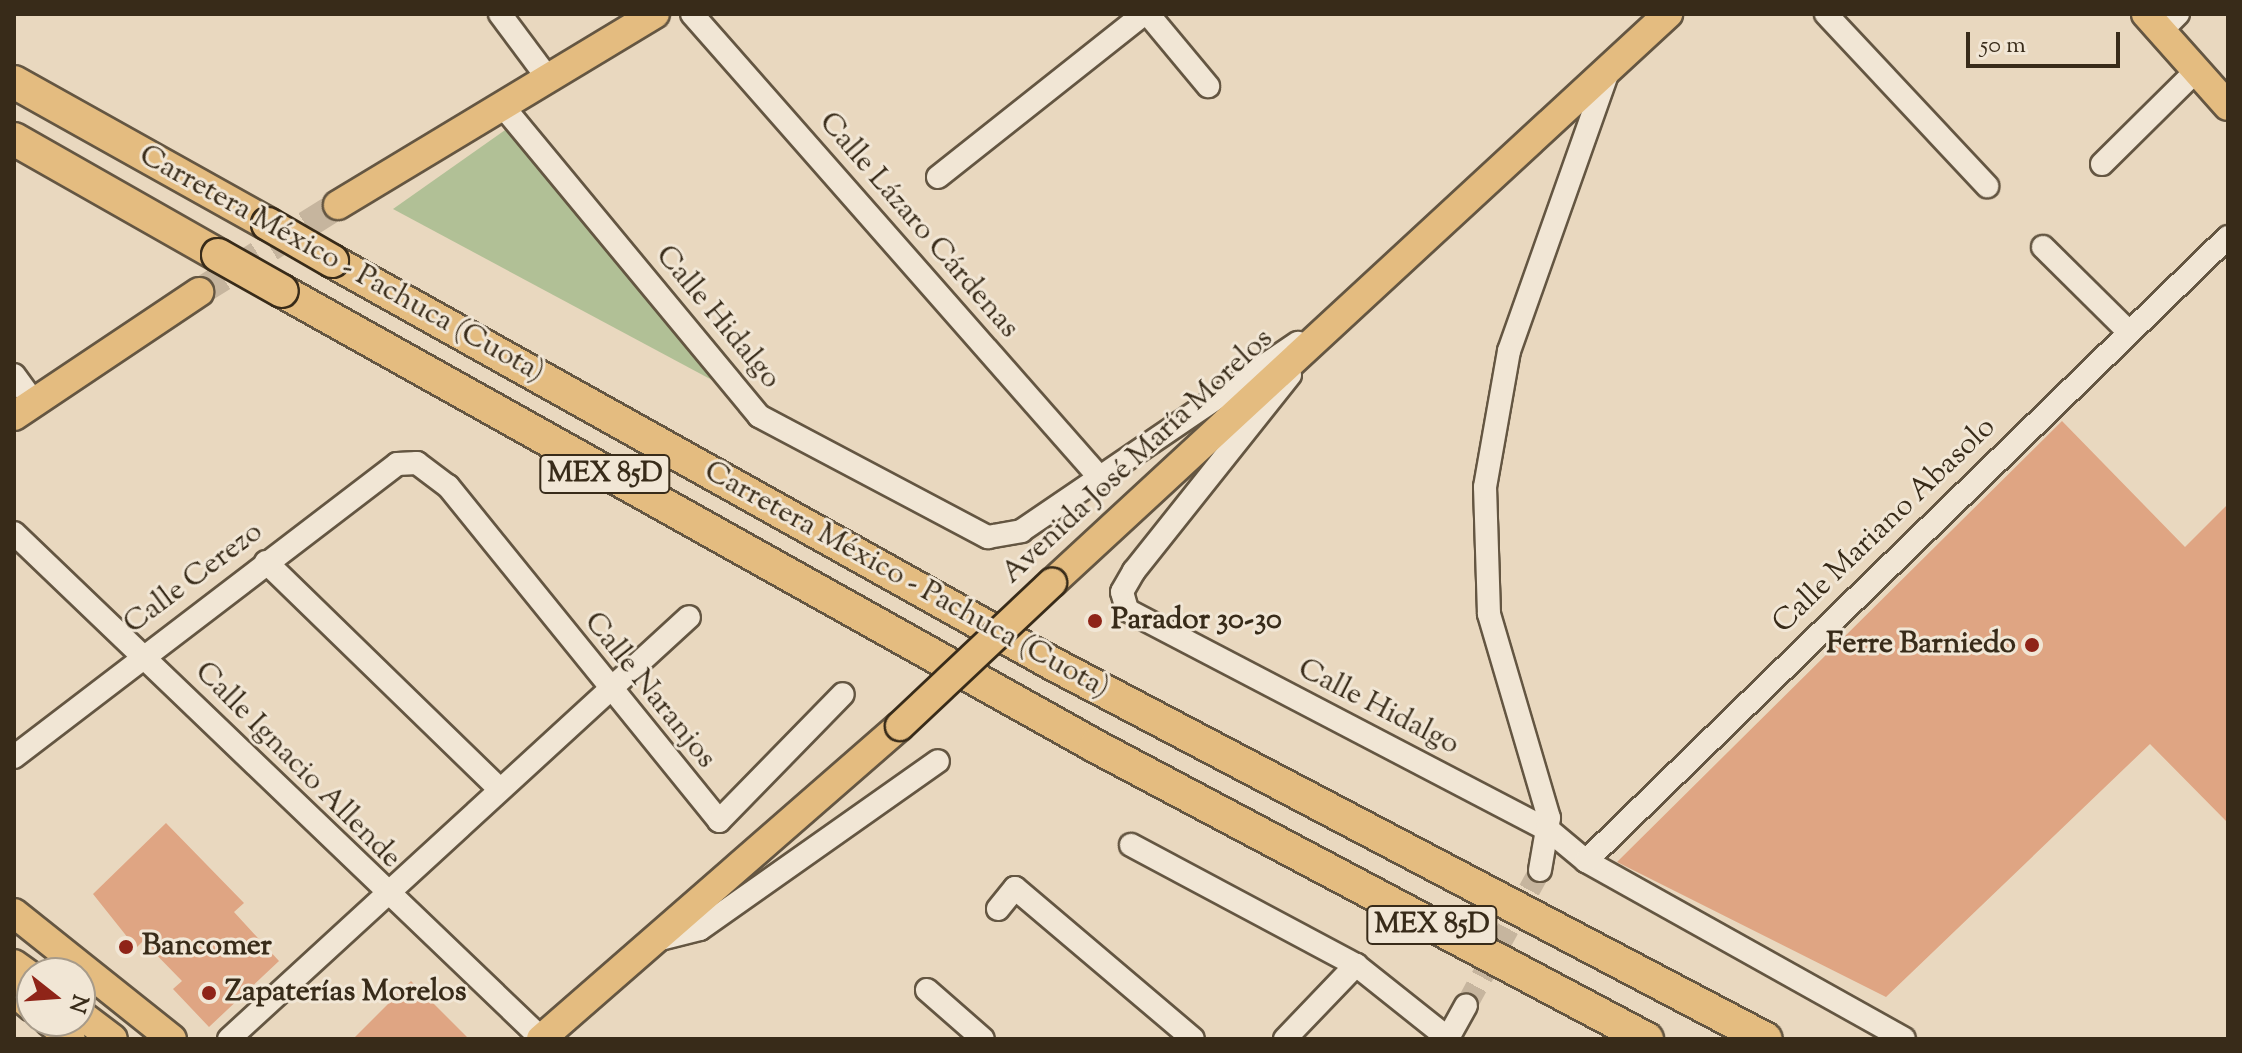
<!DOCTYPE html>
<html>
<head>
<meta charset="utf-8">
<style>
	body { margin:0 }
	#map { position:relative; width:2242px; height:1053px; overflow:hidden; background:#e9d8bf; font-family:"Sorts Mill Goudy",serif }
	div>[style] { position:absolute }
	.green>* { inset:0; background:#b1c096 }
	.building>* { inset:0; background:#dfa583 }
	.minor-tunnel>* { height:22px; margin-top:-11px; transform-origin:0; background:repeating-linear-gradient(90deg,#c6b59e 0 22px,transparent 0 33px) }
	.major-tunnel>* { height:28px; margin-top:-14px; transform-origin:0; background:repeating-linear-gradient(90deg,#c6b59e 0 28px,transparent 0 42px) }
	.roads { filter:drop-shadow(2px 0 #645642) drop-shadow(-2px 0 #645642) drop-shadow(0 2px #645642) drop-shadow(0 -2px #645642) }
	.minor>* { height:22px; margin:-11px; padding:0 11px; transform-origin:11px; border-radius:11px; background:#f1e6d5 }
	.major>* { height:28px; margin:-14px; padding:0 14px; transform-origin:14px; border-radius:14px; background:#e4bc80 }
	.highway>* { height:32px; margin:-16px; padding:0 16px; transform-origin:16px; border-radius:16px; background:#e4bc80 }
	.bridges { filter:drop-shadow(2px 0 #382b19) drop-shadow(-2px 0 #382b19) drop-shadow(0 2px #382b19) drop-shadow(0 -2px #382b19) }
	.major-bridge>* { height:28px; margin:-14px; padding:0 14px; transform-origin:14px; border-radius:14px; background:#e4bc80 }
	.highway-bridge>* { height:32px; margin:-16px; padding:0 16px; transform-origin:16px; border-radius:16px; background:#e4bc80 }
	.dots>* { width:22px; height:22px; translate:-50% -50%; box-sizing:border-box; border:4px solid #f1e6d5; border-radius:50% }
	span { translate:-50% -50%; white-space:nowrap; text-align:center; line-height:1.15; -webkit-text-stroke:6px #f1e6d5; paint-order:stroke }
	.shield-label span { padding:2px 6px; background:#f1e6d5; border:2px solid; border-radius:6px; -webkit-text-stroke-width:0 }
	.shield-label { font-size:28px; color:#382b19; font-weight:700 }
	.street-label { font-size:30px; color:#382b19 }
	.poi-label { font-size:30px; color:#382b19; font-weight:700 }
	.left { translate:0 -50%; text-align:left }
	.right { translate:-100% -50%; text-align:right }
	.frame { position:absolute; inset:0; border:16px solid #382b19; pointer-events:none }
	.north { position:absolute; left:16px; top:957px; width:80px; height:80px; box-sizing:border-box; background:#f1e6d5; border:2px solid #a79b8a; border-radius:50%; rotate:107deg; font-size:22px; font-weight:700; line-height:32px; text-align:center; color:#382b19 }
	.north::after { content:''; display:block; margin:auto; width:28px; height:36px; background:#8f2418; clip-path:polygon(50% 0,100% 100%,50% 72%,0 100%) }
	.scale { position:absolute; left:1966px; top:32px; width:154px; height:36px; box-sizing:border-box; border:4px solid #382b19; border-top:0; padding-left:10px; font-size:24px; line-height:28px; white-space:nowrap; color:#382b19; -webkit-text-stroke:6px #f1e6d5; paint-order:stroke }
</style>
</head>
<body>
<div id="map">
	<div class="green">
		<i style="clip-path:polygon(508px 128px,712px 380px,393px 209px)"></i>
	</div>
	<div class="building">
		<i style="clip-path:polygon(2062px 421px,2185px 547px,2228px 504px,2228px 823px,2150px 744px,1886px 997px,1617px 862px)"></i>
		<i style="clip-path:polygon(166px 823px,244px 903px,234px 912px,279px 961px,209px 1027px,173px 989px,182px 981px,143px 941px,136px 948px,93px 894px)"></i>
		<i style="clip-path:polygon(411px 981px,469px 1039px,353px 1039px)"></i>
	</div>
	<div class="minor-tunnel">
		<i style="left:1466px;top:1006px;width:155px;rotate:-61.4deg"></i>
	</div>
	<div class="major-tunnel">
		<i style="left:199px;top:292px;width:164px;rotate:-32deg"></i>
	</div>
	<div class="roads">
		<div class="minor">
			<i style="left:500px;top:14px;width:79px;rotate:53.3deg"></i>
			<i style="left:692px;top:14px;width:618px;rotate:48.67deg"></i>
			<i style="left:1148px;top:14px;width:94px;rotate:50.2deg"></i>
			<i style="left:1826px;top:14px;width:236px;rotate:46.9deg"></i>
			<i style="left:2161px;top:31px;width:24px;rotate:-45deg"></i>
			<i style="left:501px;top:104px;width:405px;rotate:50.4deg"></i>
			<i style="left:759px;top:416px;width:259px;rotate:27.9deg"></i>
			<i style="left:988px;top:537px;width:34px;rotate:-10deg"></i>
			<i style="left:1021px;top:531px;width:335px;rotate:-34.2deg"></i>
			<i style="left:2102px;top:164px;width:134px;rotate:-44.7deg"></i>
			<i style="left:938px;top:177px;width:263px;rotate:-38.4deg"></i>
			<i style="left:2043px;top:247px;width:120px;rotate:44.7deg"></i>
			<i style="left:14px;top:375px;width:34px;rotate:54deg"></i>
			<i style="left:1290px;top:375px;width:251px;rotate:128.5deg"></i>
			<i style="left:1134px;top:571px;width:24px;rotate:120deg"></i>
			<i style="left:1122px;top:592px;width:19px;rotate:74deg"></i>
			<i style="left:1127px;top:610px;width:477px;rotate:27.6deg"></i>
			<i style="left:1550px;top:831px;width:47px;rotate:39.8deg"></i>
			<i style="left:1586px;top:861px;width:364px;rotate:29.2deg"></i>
			<i style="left:14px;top:533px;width:731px;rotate:43.78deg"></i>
			<i style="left:266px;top:562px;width:324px;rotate:44.2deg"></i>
			<i style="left:14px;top:757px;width:482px;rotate:-37.4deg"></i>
			<i style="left:397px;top:464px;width:20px;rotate:-3deg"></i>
			<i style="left:417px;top:463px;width:39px;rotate:37deg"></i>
			<i style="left:448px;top:486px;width:431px;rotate:51deg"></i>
			<i style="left:719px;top:821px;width:177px;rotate:-45.7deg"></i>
			<i style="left:1131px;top:845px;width:255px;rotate:28.1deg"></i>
			<i style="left:1356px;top:965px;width:119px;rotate:38.5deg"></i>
			<i style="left:1586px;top:861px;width:895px;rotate:-44.19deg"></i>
			<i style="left:1540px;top:870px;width:53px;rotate:-80.2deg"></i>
			<i style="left:1549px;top:818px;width:213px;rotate:-106.4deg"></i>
			<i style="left:1489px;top:614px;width:127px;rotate:-91.8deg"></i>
			<i style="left:1485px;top:487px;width:138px;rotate:-80deg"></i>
			<i style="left:1509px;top:351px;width:297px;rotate:-70.5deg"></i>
			<i style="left:998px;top:909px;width:27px;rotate:-51deg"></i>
			<i style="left:1015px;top:888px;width:233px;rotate:40.3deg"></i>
			<i style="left:656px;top:940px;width:45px;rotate:-14deg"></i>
			<i style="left:700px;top:929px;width:291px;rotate:-35.2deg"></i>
			<i style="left:927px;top:990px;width:74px;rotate:41.2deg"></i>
			<i style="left:1448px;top:1038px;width:37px;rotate:-61deg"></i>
			<i style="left:229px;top:1039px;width:624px;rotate:-42.53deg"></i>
			<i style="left:1285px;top:1039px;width:103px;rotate:-46.2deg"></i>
		</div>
		<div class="major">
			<i style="left:2146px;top:14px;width:123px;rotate:48.3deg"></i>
			<i style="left:338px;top:205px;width:370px;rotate:-31.1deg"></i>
			<i style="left:14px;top:416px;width:223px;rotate:-33.8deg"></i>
			<i style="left:1052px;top:583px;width:839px;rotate:-42.73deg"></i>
			<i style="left:14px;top:913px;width:202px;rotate:38.6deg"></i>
			<i style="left:14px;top:964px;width:22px;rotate:36deg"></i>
			<i style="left:14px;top:992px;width:23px;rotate:40deg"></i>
			<i style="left:80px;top:1014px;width:41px;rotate:37.1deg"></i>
			<i style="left:49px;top:1021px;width:28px;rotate:39deg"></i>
			<i style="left:541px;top:1039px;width:476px;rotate:-41.1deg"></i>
		</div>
		<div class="highway">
			<i style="left:14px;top:82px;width:291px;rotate:29.2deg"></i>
			<i style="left:14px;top:139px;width:235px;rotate:29.6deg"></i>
			<i style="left:332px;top:261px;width:828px;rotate:29.2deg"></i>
			<i style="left:1055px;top:665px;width:803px;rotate:27.75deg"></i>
			<i style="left:282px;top:291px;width:932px;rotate:29.23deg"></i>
			<i style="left:1095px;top:746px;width:625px;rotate:27.96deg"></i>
		</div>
	</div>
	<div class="bridges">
		<div class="major-bridge">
			<i style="left:900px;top:726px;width:209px;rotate:-43.3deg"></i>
		</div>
		<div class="highway-bridge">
			<i style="left:268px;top:224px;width:74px;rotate:30deg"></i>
			<i style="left:218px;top:255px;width:73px;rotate:29.4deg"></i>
		</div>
	</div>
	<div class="dots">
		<i style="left:1095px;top:621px;background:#8f2418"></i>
		<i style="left:2032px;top:645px;background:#8f2418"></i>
		<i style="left:126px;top:947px;background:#8f2418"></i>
		<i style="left:209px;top:993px;background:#8f2418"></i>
	</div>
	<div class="shield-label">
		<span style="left:605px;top:474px">MEX 85D</span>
		<span style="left:1432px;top:925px">MEX 85D</span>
	</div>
	<div class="street-label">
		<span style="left:918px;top:226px;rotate:49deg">Calle Lázaro Cárdenas</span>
		<span style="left:341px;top:265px;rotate:29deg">Carretera México - Pachuca (Cuota)</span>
		<span style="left:717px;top:318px;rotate:50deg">Calle Hidalgo</span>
		<span style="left:1138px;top:457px;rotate:-43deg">Avenida José María Morelos</span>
		<span style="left:1885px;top:526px;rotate:-44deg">Calle Mariano Abasolo</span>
		<span style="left:194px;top:579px;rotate:-37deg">Calle Cerezo</span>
		<span style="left:906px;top:581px;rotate:29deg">Carretera México - Pachuca (Cuota)</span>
		<span style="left:649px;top:691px;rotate:51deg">Calle Naranjos</span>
		<span style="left:1378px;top:708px;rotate:27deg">Calle Hidalgo</span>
		<span style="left:297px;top:766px;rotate:45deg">Calle Ignacio Allende</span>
	</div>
	<div class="poi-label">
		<span class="left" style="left:1111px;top:621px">Parador 30-30</span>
		<span class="right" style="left:2016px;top:645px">Ferre Barniedo</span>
		<span class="left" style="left:142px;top:947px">Bancomer</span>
		<span class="left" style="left:225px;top:993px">Zapaterías Morelos</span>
	</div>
	<div class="frame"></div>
	<div class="north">N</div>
	<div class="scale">50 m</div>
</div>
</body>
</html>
